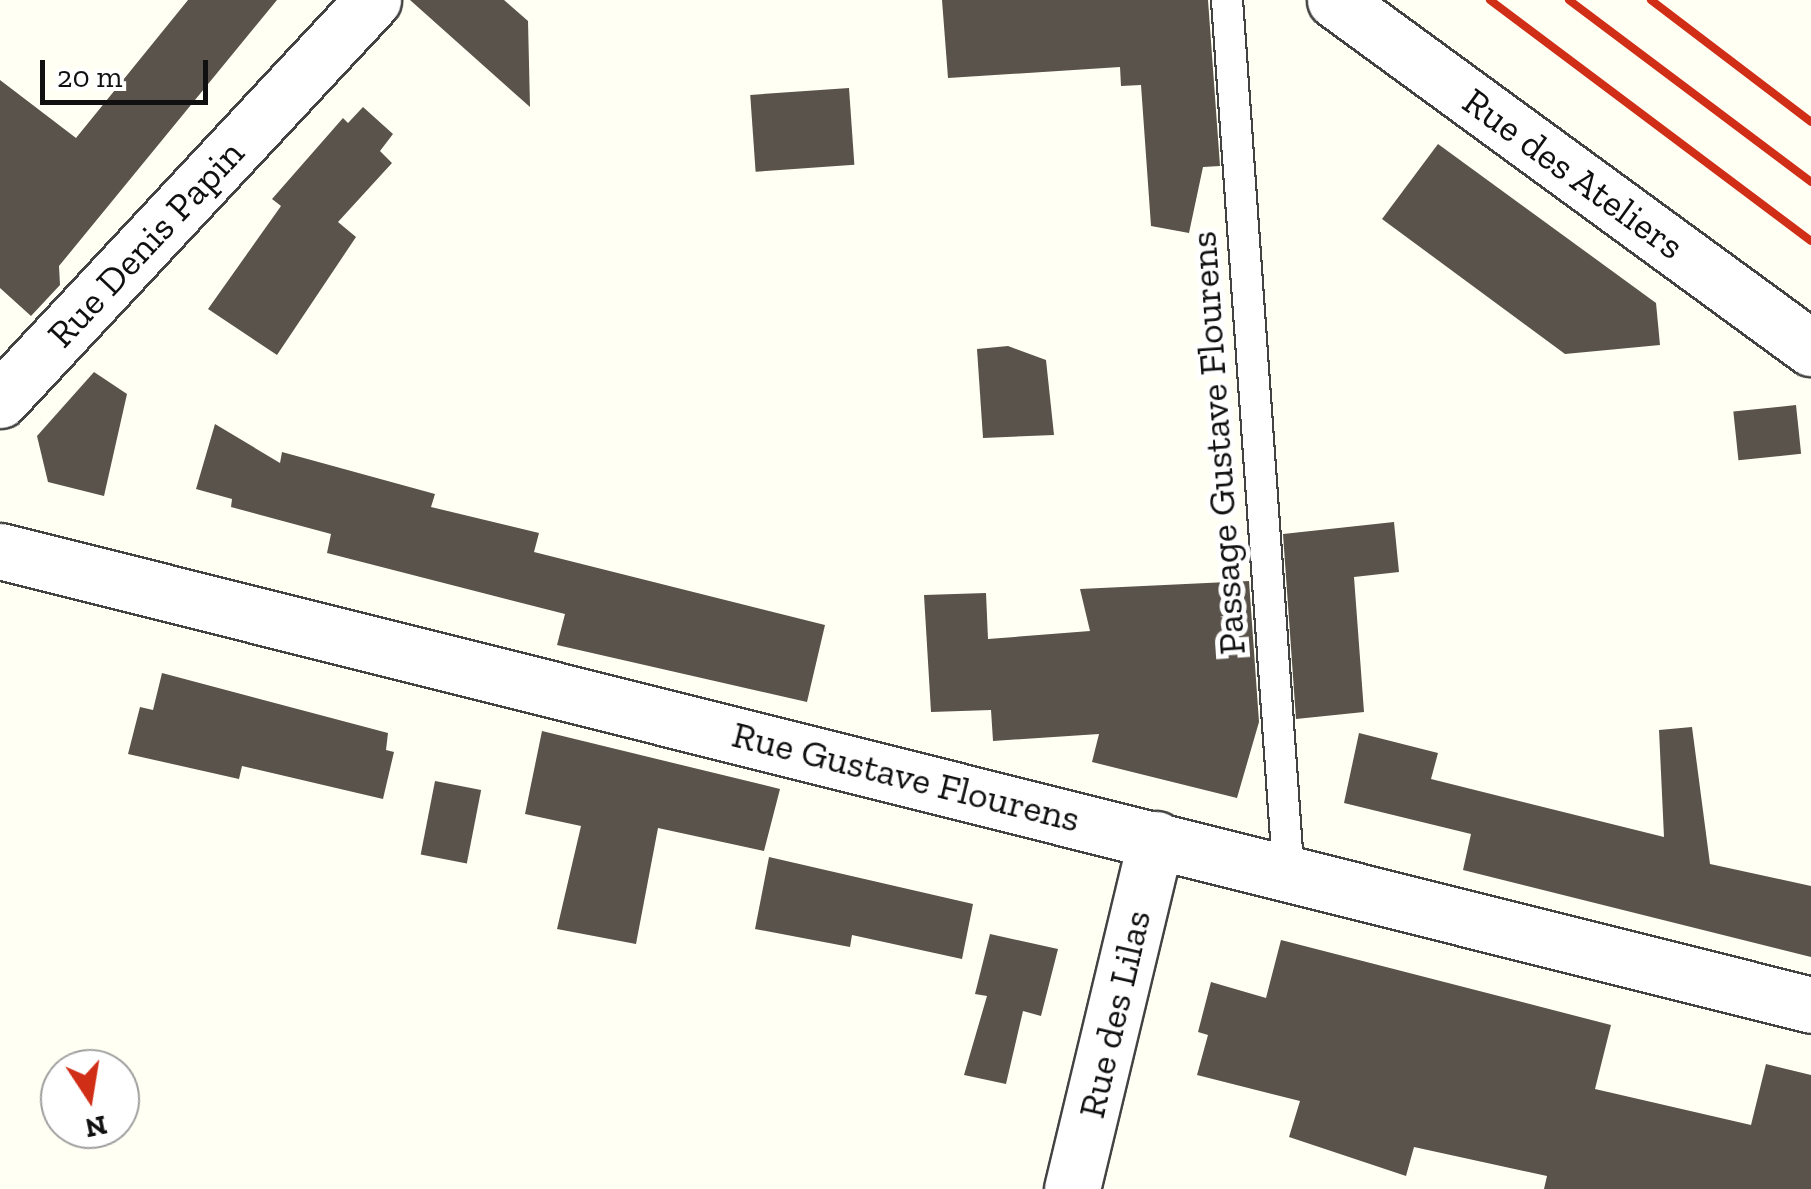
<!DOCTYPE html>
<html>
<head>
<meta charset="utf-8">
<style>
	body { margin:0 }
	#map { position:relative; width:1811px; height:1189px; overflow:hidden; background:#fffff3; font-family:"Zilla Slab",serif }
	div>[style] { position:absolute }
	.building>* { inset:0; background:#5a534b; transform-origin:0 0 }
	.roads { filter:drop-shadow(2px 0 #434343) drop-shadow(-2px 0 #434343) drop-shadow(0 2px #434343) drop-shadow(0 -2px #434343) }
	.lane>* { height:30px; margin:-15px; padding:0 15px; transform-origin:15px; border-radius:15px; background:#fff }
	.street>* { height:55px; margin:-27.5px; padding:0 27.5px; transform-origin:27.5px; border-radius:27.5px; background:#fff }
	.rail>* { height:8px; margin:-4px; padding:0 4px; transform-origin:4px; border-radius:4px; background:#d12e17 }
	span { translate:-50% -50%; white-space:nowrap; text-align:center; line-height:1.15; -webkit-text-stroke:10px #fff; paint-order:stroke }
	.street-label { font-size:38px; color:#101010 }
	.north { position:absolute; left:40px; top:1049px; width:100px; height:100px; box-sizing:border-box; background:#fff; border:2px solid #9f9f9f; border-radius:50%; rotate:168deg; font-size:28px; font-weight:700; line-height:40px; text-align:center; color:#101010 }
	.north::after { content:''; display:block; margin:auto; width:35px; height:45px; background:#d12e17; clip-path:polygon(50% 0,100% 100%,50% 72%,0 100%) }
	.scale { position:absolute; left:40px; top:60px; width:168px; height:45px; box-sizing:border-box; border:5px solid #101010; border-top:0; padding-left:12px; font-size:30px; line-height:35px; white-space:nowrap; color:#101010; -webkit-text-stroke:8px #fff; paint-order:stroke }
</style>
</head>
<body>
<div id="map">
	<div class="building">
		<i style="clip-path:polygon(188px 0,277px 0,59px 266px,60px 285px,31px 316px,0 288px,0 80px,76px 138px)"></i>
		<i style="clip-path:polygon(410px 0,504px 0,528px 21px,530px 107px)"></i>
		<i style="clip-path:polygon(942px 0,1208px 0,1220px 166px,1203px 167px,1189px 233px,1151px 226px,1141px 85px,1121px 86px,1120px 67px,948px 78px)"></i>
		<i style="left:849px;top:88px;width:77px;height:99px;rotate:86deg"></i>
		<i style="clip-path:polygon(363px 107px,393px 134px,380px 151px,392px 163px,338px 222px,356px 237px,277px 355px,208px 309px,281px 206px,272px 199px,343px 118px,348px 123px)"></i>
		<i style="clip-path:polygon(1438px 144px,1656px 303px,1660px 345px,1565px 354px,1382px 219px)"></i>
		<i style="clip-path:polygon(1008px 346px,1046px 360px,1054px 435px,983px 438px,977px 349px)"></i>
		<i style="clip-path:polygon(94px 372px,127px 394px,104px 496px,48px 482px,37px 436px)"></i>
		<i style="left:1796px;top:405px;width:49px;height:63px;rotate:84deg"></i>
		<i style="clip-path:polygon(215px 424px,280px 463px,282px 452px,435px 494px,431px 507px,539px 533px,534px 552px,825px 625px,807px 702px,557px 645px,565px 614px,327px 553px,331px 534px,231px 507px,232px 499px,196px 489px)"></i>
		<i style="clip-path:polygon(1394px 522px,1399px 572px,1354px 577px,1364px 712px,1296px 719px,1283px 534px)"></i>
		<i style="clip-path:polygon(1249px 581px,1259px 722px,1237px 798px,1092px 762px,1099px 734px,993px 741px,991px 710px,931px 712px,924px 595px,986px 593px,988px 639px,1090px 631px,1080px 589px)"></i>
		<i style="clip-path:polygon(162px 673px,388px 733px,386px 750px,394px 752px,383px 799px,242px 766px,239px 779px,128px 754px,140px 707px,153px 710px)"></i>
		<i style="clip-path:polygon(1692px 727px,1710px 864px,1811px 886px,1811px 957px,1463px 870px,1471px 834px,1344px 803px,1359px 733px,1438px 753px,1431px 779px,1664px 837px,1659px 730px)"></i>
		<i style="clip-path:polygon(542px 731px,780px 789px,764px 851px,658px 828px,636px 944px,557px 929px,581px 826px,525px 814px)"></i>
		<i style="left:435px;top:781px;width:47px;height:75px;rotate:11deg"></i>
		<i style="clip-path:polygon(769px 857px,973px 904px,962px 959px,852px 935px,850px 947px,755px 929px)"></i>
		<i style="clip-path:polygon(990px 934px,1058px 949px,1041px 1016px,1023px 1011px,1006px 1084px,964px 1075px,987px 996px,975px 994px)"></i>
		<i style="clip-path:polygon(1281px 940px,1611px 1025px,1595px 1089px,1751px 1125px,1766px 1064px,1811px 1075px,1811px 1189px,1544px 1189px,1547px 1176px,1414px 1147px,1406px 1176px,1289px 1137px,1300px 1101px,1197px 1075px,1208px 1035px,1198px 1032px,1211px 982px,1266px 998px)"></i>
	</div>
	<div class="roads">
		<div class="lane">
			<i style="left:1227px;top:0;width:882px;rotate:85.97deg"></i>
		</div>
		<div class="street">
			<i style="left:1335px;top:0;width:590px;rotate:36.17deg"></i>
			<i style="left:0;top:400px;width:547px;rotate:-47deg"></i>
			<i style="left:0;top:551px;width:1867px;rotate:14.07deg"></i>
			<i style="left:1072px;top:1189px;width:360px;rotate:-76.5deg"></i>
		</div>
	</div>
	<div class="rail">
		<i style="left:1490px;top:0;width:401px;rotate:36.9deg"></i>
		<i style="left:1569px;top:0;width:303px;rotate:36.9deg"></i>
		<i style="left:1651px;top:0;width:201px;rotate:37.3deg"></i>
	</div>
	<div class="street-label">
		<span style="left:1573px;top:174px;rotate:36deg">Rue des Ateliers</span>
		<span style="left:146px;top:244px;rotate:-47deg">Rue Denis Papin</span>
		<span style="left:1218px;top:443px;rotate:-94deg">Passage Gustave Flourens</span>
		<span style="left:906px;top:777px;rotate:14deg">Rue Gustave Flourens</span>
		<span style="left:1115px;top:1014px;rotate:-77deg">Rue des Lilas</span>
	</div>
	<div class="north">N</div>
	<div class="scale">20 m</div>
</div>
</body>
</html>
